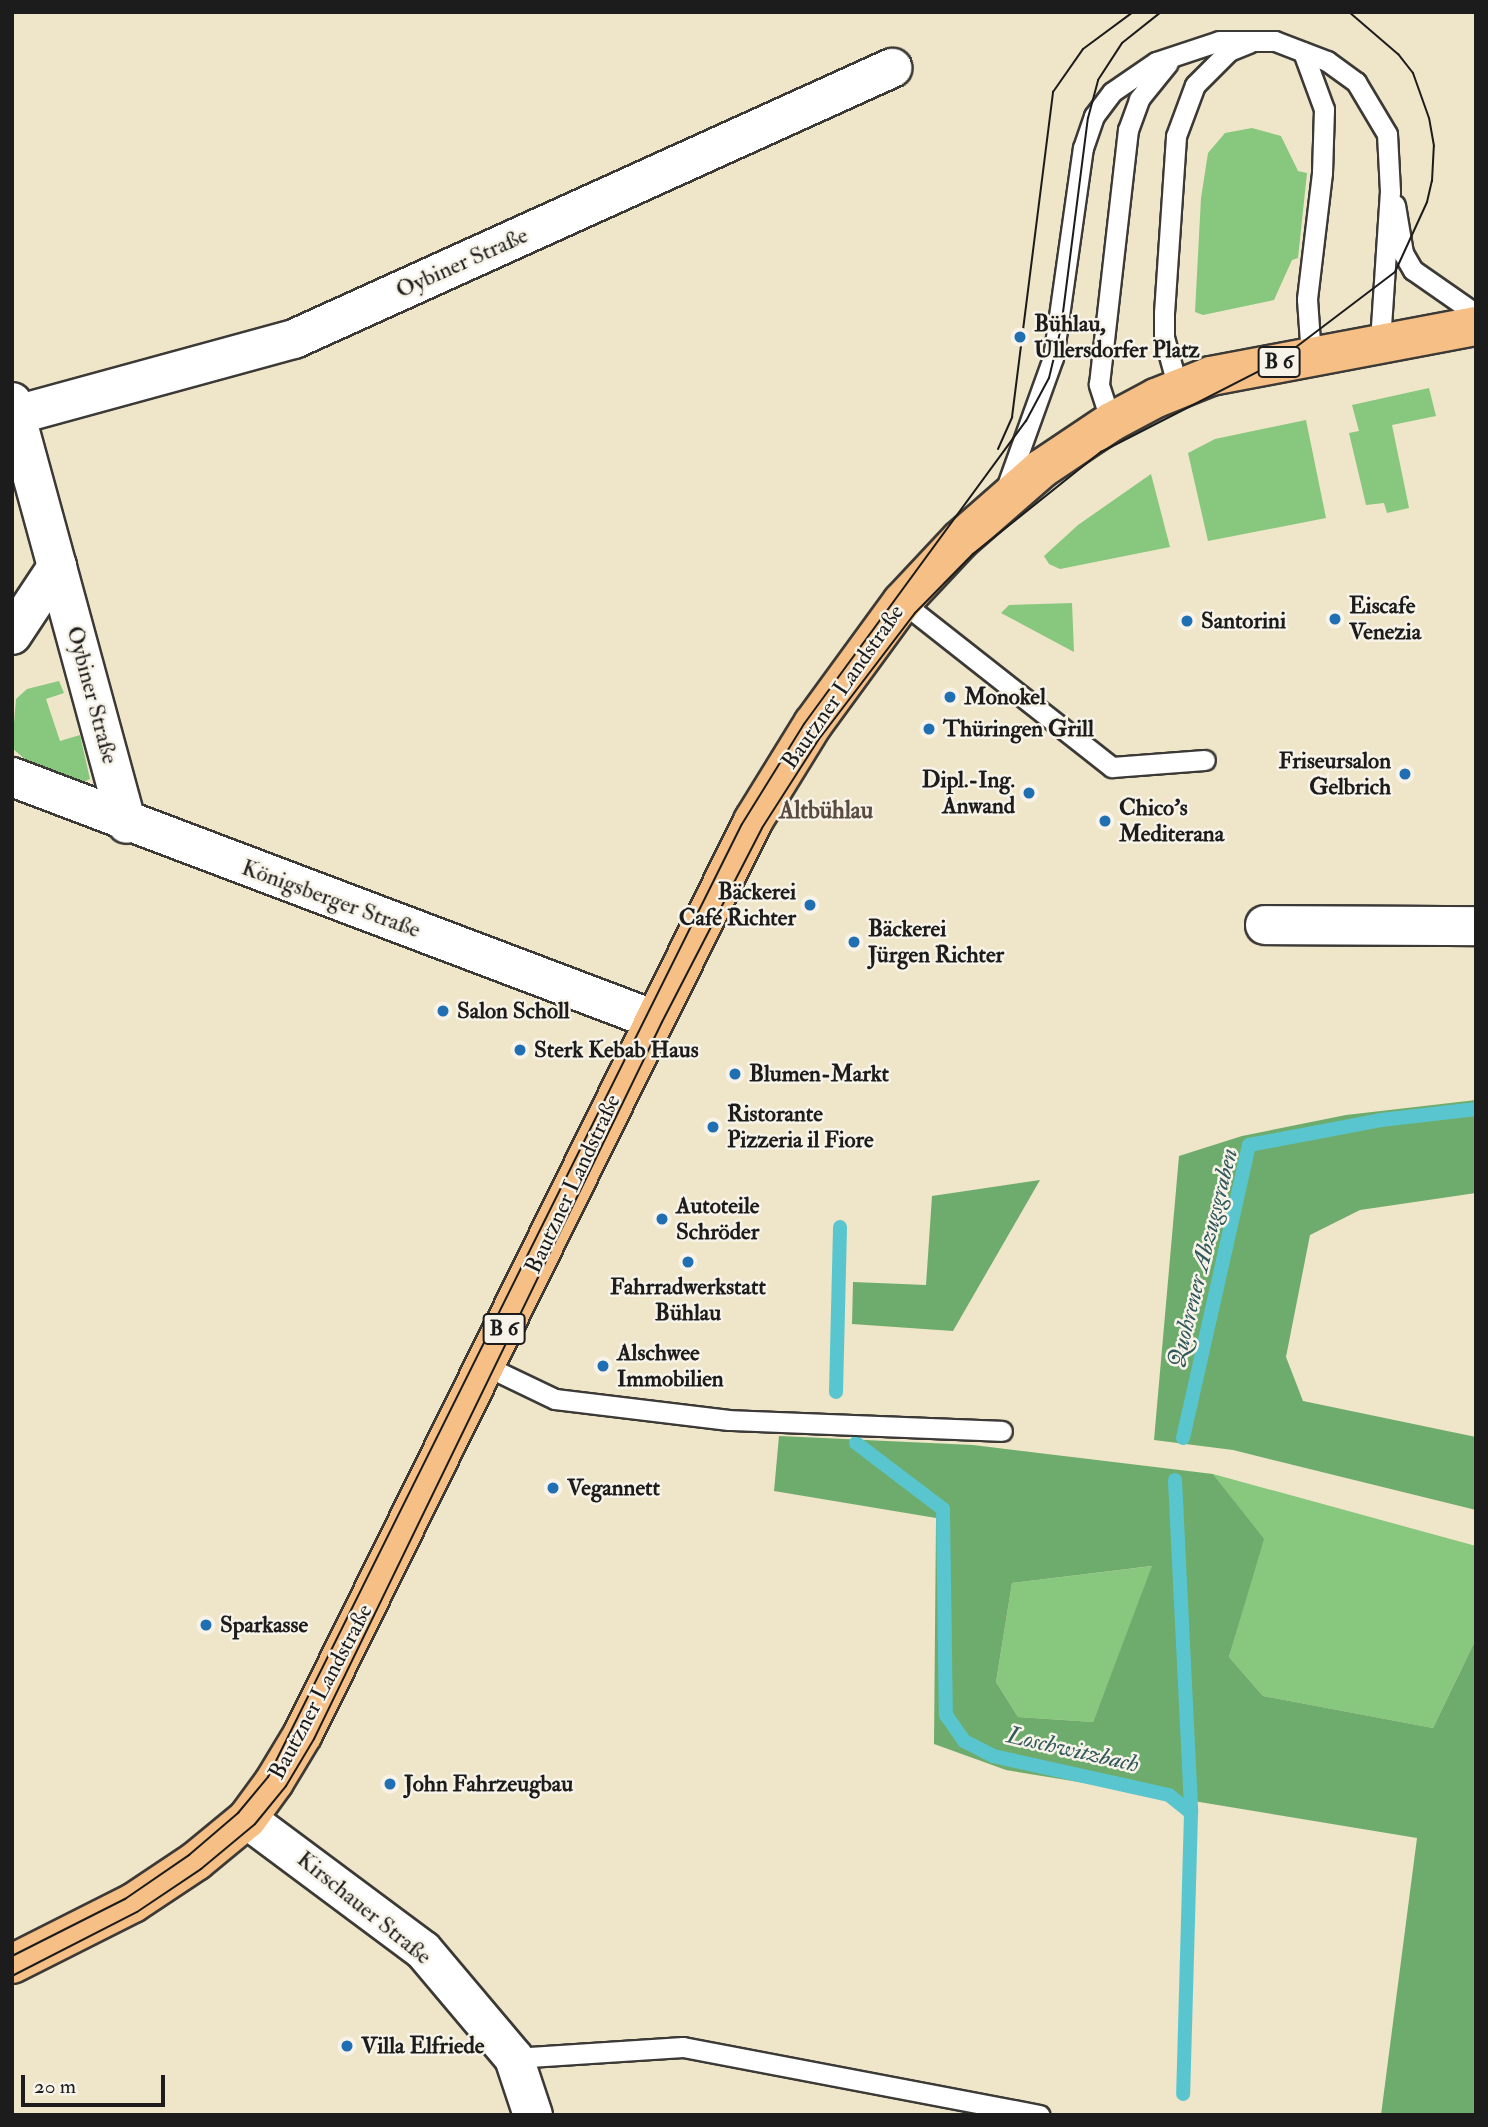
<!DOCTYPE html>
<html>
<head>
<meta charset="utf-8">
<style>
	body { margin:0 }
	#map { position:relative; width:1488px; height:2127px; overflow:hidden; background:#efe5c9; font-family:"IM FELL Double Pica",serif }
	div>[style] { position:absolute }
	.green>* { inset:0; background:#88c77e }
	.forest>* { inset:0; background:#6eac6d }
	.stream>* { height:14px; margin:-7px; padding:0 7px; transform-origin:7px; border-radius:7px; background:#59c6cf }
	.roads { filter:drop-shadow(2px 0 #3c3a36) drop-shadow(-2px 0 #3c3a36) drop-shadow(0 2px #3c3a36) drop-shadow(0 -2px #3c3a36) }
	.service>* { height:19px; margin:-9.5px; padding:0 9.5px; transform-origin:9.5px; border-radius:9.5px; background:#fff }
	.minor>* { height:38px; margin:-19px; padding:0 19px; transform-origin:19px; border-radius:19px; background:#fff }
	.primary>* { height:38px; margin:-19px; padding:0 19px; transform-origin:19px; border-radius:19px; background:#f5bf86 }
	.tram>* { height:2px; margin:-1px; padding:0 1px; transform-origin:1px; border-radius:1px; background:#1c1c1c }
	.dots>* { width:19px; height:19px; translate:-50% -50%; box-sizing:border-box; border:4px solid #f7f3e8; border-radius:50% }
	span { translate:-50% -50%; white-space:nowrap; text-align:center; line-height:1.15; -webkit-text-stroke:5px #f7f3e8; paint-order:stroke }
	.shield-label span { padding:2px 5px; background:#f7f3e8; border:2px solid; border-radius:5px; -webkit-text-stroke-width:0 }
	.shield-label { font-size:21px; color:#1c1c1c; font-weight:700 }
	.street-label { font-size:23px; color:#1c1c1c }
	.poi-label { font-size:23px; color:#1c1c1c; font-weight:700 }
	.left { translate:0 -50%; text-align:left }
	.right { translate:-100% -50%; text-align:right }
	.neighbourhood-label { font-size:24px; color:#5a4b3f; font-weight:700 }
	.water-label { font-size:24px; color:#31585b; font-style:italic }
	.frame { position:absolute; inset:0; border:14px solid #1c1c1c; pointer-events:none }
	.scale { position:absolute; left:21px; top:2075px; width:144px; height:32px; box-sizing:border-box; border:4px solid #1c1c1c; border-top:0; padding-left:9px; font-size:21px; line-height:24px; white-space:nowrap; color:#1c1c1c; -webkit-text-stroke:5px #f7f3e8; paint-order:stroke }
</style>
</head>
<body>
<div id="map">
	<div class="green">
		<i style="clip-path:polygon(1252px 128px,1281px 136px,1298px 171px,1307px 173px,1298px 258px,1292px 260px,1274px 300px,1203px 315px,1195px 312px,1201px 198px,1208px 153px,1225px 133px)"></i>
		<i style="clip-path:polygon(1429px 388px,1436px 416px,1392px 425px,1409px 508px,1387px 513px,1384px 503px,1366px 505px,1349px 433px,1359px 431px,1352px 405px)"></i>
		<i style="clip-path:polygon(1306px 420px,1326px 518px,1208px 541px,1188px 453px,1215px 439px)"></i>
		<i style="clip-path:polygon(1151px 474px,1170px 547px,1060px 569px,1049px 564px,1044px 556px,1078px 525px)"></i>
		<i style="clip-path:polygon(1072px 603px,1074px 652px,1001px 613px,1009px 605px)"></i>
		<i style="clip-path:polygon(59px 681px,64px 693px,46px 699px,60px 741px,80px 735px,90px 779px,78px 785px,34px 767px,12px 748px,16px 699px,27px 689px)"></i>
		<i style="clip-path:polygon(1213px 1474px,1476px 1546px,1476px 1639px,1433px 1728px,1263px 1696px,1229px 1657px,1263px 1539px)"></i>
		<i style="clip-path:polygon(1153px 1566px,1093px 1722px,1018px 1717px,996px 1682px,1012px 1583px)"></i>
	</div>
	<div class="forest">
		<i style="clip-path:polygon(1476px 1100px,1476px 1193px,1360px 1210px,1310px 1235px,1286px 1357px,1303px 1401px,1476px 1437px,1476px 1510px,1233px 1450px,1154px 1440px,1179px 1156px,1242px 1136px,1346px 1115px)"></i>
		<i style="clip-path:polygon(1040px 1180px,953px 1331px,852px 1324px,853px 1282px,926px 1285px,932px 1196px)"></i>
		<i style="clip-path:polygon(evenodd,779px 1436px,973px 1445px,1213px 1474px,1264px 1539px,1229px 1657px,1263px 1696px,1433px 1728px,1476px 1639px,1476px 2115px,1381px 2115px,1417px 1838px,1006px 1770px,934px 1744px,936px 1518px,774px 1491px,779px 1436px,1152px 1566px,1093px 1722px,1018px 1717px,996px 1682px,1012px 1583px,1152px 1566px)"></i>
	</div>
	<div class="stream">
		<i style="left:836px;top:1392px;width:165px;rotate:-88.6deg"></i>
		<i style="left:1183px;top:1438px;width:300px;rotate:-77.3deg"></i>
		<i style="left:1249px;top:1145px;width:134px;rotate:-10.7deg"></i>
		<i style="left:1381px;top:1120px;width:96px;rotate:-6.6deg"></i>
		<i style="left:856px;top:1443px;width:109px;rotate:37.2deg"></i>
		<i style="left:943px;top:1509px;width:206px;rotate:89.2deg"></i>
		<i style="left:946px;top:1715px;width:32px;rotate:55deg"></i>
		<i style="left:964px;top:1741px;width:33px;rotate:27deg"></i>
		<i style="left:993px;top:1756px;width:180px;rotate:12.5deg"></i>
		<i style="left:1169px;top:1795px;width:28px;rotate:39deg"></i>
		<i style="left:1191px;top:1813px;width:281px;rotate:91.6deg"></i>
		<i style="left:1175px;top:1480px;width:333px;rotate:87.2deg"></i>
	</div>
	<div class="roads">
		<div class="service">
			<i style="left:1303px;top:52px;width:61px;rotate:69.8deg"></i>
			<i style="left:1324px;top:109px;width:64px;rotate:91.8deg"></i>
			<i style="left:1322px;top:173px;width:127px;rotate:96.8deg"></i>
			<i style="left:1307px;top:299px;width:57px;rotate:86deg"></i>
			<i style="left:1395px;top:205px;width:49px;rotate:80.5deg"></i>
			<i style="left:1403px;top:253px;width:20px;rotate:60deg"></i>
			<i style="left:1413px;top:270px;width:77px;rotate:34.9deg"></i>
			<i style="left:1178px;top:388px;width:53px;rotate:-105.4deg"></i>
			<i style="left:1164px;top:337px;width:24px;rotate:-90deg"></i>
			<i style="left:1164px;top:313px;width:177px;rotate:-86.1deg"></i>
			<i style="left:1176px;top:136px;width:54px;rotate:-69.6deg"></i>
			<i style="left:1195px;top:85px;width:48px;rotate:-45deg"></i>
			<i style="left:1229px;top:51px;width:22px;rotate:-22deg"></i>
			<i style="left:1111px;top:422px;width:40px;rotate:-108deg"></i>
			<i style="left:1099px;top:384px;width:256px;rotate:-83.5deg"></i>
			<i style="left:1128px;top:130px;width:33px;rotate:-70deg"></i>
			<i style="left:1139px;top:99px;width:46px;rotate:-51.1deg"></i>
			<i style="left:1005px;top:491px;width:141px;rotate:-70.2deg"></i>
			<i style="left:1053px;top:358px;width:212px;rotate:-81.9deg"></i>
			<i style="left:1083px;top:148px;width:34px;rotate:-71deg"></i>
			<i style="left:1094px;top:116px;width:30px;rotate:-53deg"></i>
			<i style="left:1112px;top:92px;width:53px;rotate:-34.3deg"></i>
			<i style="left:1156px;top:62px;width:66px;rotate:-18.4deg"></i>
			<i style="left:1219px;top:41px;width:56px"></i>
			<i style="left:1275px;top:41px;width:56px;rotate:21deg"></i>
			<i style="left:1327px;top:61px;width:36px;rotate:36deg"></i>
			<i style="left:1356px;top:82px;width:61px;rotate:59.2deg"></i>
			<i style="left:1387px;top:134px;width:57px;rotate:87deg"></i>
			<i style="left:1390px;top:191px;width:151px;rotate:93.8deg"></i>
			<i style="left:902px;top:602px;width:267px;rotate:38.2deg"></i>
			<i style="left:1112px;top:767px;width:93px;rotate:-4.3deg"></i>
			<i style="left:486px;top:1366px;width:76px;rotate:25.6deg"></i>
			<i style="left:555px;top:1399px;width:175px;rotate:6.9deg"></i>
			<i style="left:729px;top:1420px;width:273px;rotate:2.3deg"></i>
			<i style="left:514px;top:2058px;width:169px;rotate:-3.7deg"></i>
			<i style="left:683px;top:2047px;width:363px;rotate:10.8deg"></i>
		</div>
		<div class="minor">
			<i style="left:12px;top:402px;width:171px;rotate:74.7deg"></i>
			<i style="left:16px;top:415px;width:288px;rotate:-15.3deg"></i>
			<i style="left:294px;top:339px;width:657px;rotate:-24.38deg"></i>
			<i style="left:12px;top:635px;width:82px;rotate:-56.5deg"></i>
			<i style="left:57px;top:567px;width:266px;rotate:74.8deg"></i>
			<i style="left:12px;top:777px;width:684px;rotate:20.71deg"></i>
			<i style="left:1265px;top:925px;width:211px;rotate:0.3deg"></i>
			<i style="left:247px;top:1819px;width:219px;rotate:36.7deg"></i>
			<i style="left:423px;top:1950px;width:141px;rotate:49.9deg"></i>
			<i style="left:514px;top:2058px;width:60px;rotate:71.6deg"></i>
		</div>
		<div class="primary">
			<i style="left:12px;top:1964px;width:136px;rotate:-26.8deg"></i>
			<i style="left:133px;top:1903px;width:76px;rotate:-33.7deg"></i>
			<i style="left:196px;top:1861px;width:66px;rotate:-39.5deg"></i>
			<i style="left:247px;top:1819px;width:46px;rotate:-53.9deg"></i>
			<i style="left:274px;top:1782px;width:56px;rotate:-58.9deg"></i>
			<i style="left:303px;top:1734px;width:1018px;rotate:-63.76deg"></i>
			<i style="left:753px;top:821px;width:114px;rotate:-58.3deg"></i>
			<i style="left:813px;top:724px;width:151px;rotate:-53.9deg"></i>
			<i style="left:902px;top:602px;width:85px;rotate:-46.9deg"></i>
			<i style="left:960px;top:540px;width:108px;rotate:-41.2deg"></i>
			<i style="left:1041px;top:469px;width:84px;rotate:-33.9deg"></i>
			<i style="left:1111px;top:422px;width:51px;rotate:-28.1deg"></i>
			<i style="left:1156px;top:398px;width:59px;rotate:-21.8deg"></i>
			<i style="left:1211px;top:376px;width:270px;rotate:-10.7deg"></i>
		</div>
	</div>
	<div class="tram">
		<i style="left:998px;top:449px;width:35px;rotate:-66deg"></i>
		<i style="left:1012px;top:417px;width:328px;rotate:-82.8deg"></i>
		<i style="left:1053px;top:92px;width:52px;rotate:-55.1deg"></i>
		<i style="left:1083px;top:49px;width:62px;rotate:-36.5deg"></i>
		<i style="left:12px;top:1956px;width:127px;rotate:-26.8deg"></i>
		<i style="left:125px;top:1899px;width:78px;rotate:-34.5deg"></i>
		<i style="left:189px;top:1855px;width:65px;rotate:-40.6deg"></i>
		<i style="left:238px;top:1813px;width:47px;rotate:-50.2deg"></i>
		<i style="left:268px;top:1777px;width:1064px;rotate:-63.56deg"></i>
		<i style="left:742px;top:824px;width:118px;rotate:-58.2deg"></i>
		<i style="left:804px;top:724px;width:376px;rotate:-53.8deg"></i>
		<i style="left:1026px;top:421px;width:49px;rotate:-61.9deg"></i>
		<i style="left:1049px;top:378px;width:51px;rotate:-76.5deg"></i>
		<i style="left:1061px;top:328px;width:212px;rotate:-82.7deg"></i>
		<i style="left:1088px;top:118px;width:39px;rotate:-75deg"></i>
		<i style="left:1098px;top:80px;width:44px;rotate:-57deg"></i>
		<i style="left:1122px;top:43px;width:50px;rotate:-38.5deg"></i>
		<i style="left:12px;top:1976px;width:140px;rotate:-27.1deg"></i>
		<i style="left:137px;top:1912px;width:77px;rotate:-33.9deg"></i>
		<i style="left:201px;top:1869px;width:70px;rotate:-39.8deg"></i>
		<i style="left:255px;top:1824px;width:49px;rotate:-50.8deg"></i>
		<i style="left:286px;top:1786px;width:55px;rotate:-59.2deg"></i>
		<i style="left:314px;top:1739px;width:797px;rotate:-64.11deg"></i>
		<i style="left:662px;top:1022px;width:218px;rotate:-62.7deg"></i>
		<i style="left:762px;top:828px;width:106px;rotate:-57.4deg"></i>
		<i style="left:819px;top:739px;width:158px;rotate:-52.7deg"></i>
		<i style="left:915px;top:613px;width:83px;rotate:-45.5deg"></i>
		<i style="left:973px;top:554px;width:164px;rotate:-38.6deg"></i>
		<i style="left:1101px;top:452px;width:195px;rotate:-27.1deg"></i>
		<i style="left:1275px;top:363px;width:151px;rotate:-37.2deg"></i>
		<i style="left:1395px;top:272px;width:77px;rotate:-65.4deg"></i>
		<i style="left:1427px;top:202px;width:22px;rotate:-77deg"></i>
		<i style="left:1432px;top:181px;width:35px;rotate:-87deg"></i>
		<i style="left:1434px;top:146px;width:28px;rotate:-100deg"></i>
		<i style="left:1429px;top:118px;width:48px;rotate:-109.6deg"></i>
		<i style="left:1413px;top:73px;width:24px;rotate:-128deg"></i>
		<i style="left:1398px;top:54px;width:65px;rotate:-139.4deg"></i>
	</div>
	<div class="dots">
		<i style="left:1020px;top:337px;background:#1f6fb2"></i>
		<i style="left:1335px;top:619px;background:#1f6fb2"></i>
		<i style="left:1187px;top:621px;background:#1f6fb2"></i>
		<i style="left:950px;top:697px;background:#1f6fb2"></i>
		<i style="left:929px;top:729px;background:#1f6fb2"></i>
		<i style="left:1405px;top:774px;background:#1f6fb2"></i>
		<i style="left:1029px;top:793px;background:#1f6fb2"></i>
		<i style="left:1105px;top:821px;background:#1f6fb2"></i>
		<i style="left:810px;top:905px;background:#1f6fb2"></i>
		<i style="left:854px;top:942px;background:#1f6fb2"></i>
		<i style="left:443px;top:1011px;background:#1f6fb2"></i>
		<i style="left:520px;top:1050px;background:#1f6fb2"></i>
		<i style="left:735px;top:1074px;background:#1f6fb2"></i>
		<i style="left:713px;top:1127px;background:#1f6fb2"></i>
		<i style="left:662px;top:1219px;background:#1f6fb2"></i>
		<i style="left:688px;top:1262px;background:#1f6fb2"></i>
		<i style="left:603px;top:1366px;background:#1f6fb2"></i>
		<i style="left:553px;top:1488px;background:#1f6fb2"></i>
		<i style="left:206px;top:1625px;background:#1f6fb2"></i>
		<i style="left:390px;top:1784px;background:#1f6fb2"></i>
		<i style="left:347px;top:2046px;background:#1f6fb2"></i>
	</div>
	<div class="shield-label">
		<span style="left:1279px;top:362px">B 6</span>
		<span style="left:504px;top:1329px">B 6</span>
	</div>
	<div class="street-label">
		<span style="left:462px;top:263px;rotate:-24deg">Oybiner Straße</span>
		<span style="left:843px;top:687px;rotate:-55deg">Bautzner Landstraße</span>
		<span style="left:92px;top:695px;rotate:75deg">Oybiner Straße</span>
		<span style="left:331px;top:899px;rotate:20deg">Königsberger Straße</span>
		<span style="left:573px;top:1184px;rotate:-65deg">Bautzner Landstraße</span>
		<span style="left:321px;top:1692px;rotate:-62deg">Bautzner Landstraße</span>
		<span style="left:364px;top:1908px;rotate:39deg">Kirschauer Straße</span>
	</div>
	<div class="poi-label">
		<span class="left" style="left:1034px;top:337px">Bühlau,<br>Ullersdorfer Platz</span>
		<span class="left" style="left:1349px;top:619px">Eiscafe<br>Venezia</span>
		<span class="left" style="left:1201px;top:621px">Santorini</span>
		<span class="left" style="left:964px;top:697px">Monokel</span>
		<span class="left" style="left:943px;top:729px">Thüringen Grill</span>
		<span class="right" style="left:1391px;top:774px">Friseursalon<br>Gelbrich</span>
		<span class="right" style="left:1015px;top:793px">Dipl.-Ing.<br>Anwand</span>
		<span class="left" style="left:1119px;top:821px">Chico's<br>Mediterana</span>
		<span class="right" style="left:796px;top:905px">Bäckerei<br>Café Richter</span>
		<span class="left" style="left:868px;top:942px">Bäckerei<br>Jürgen Richter</span>
		<span class="left" style="left:457px;top:1011px">Salon Scholl</span>
		<span class="left" style="left:534px;top:1050px">Sterk Kebab Haus</span>
		<span class="left" style="left:749px;top:1074px">Blumen-Markt</span>
		<span class="left" style="left:727px;top:1127px">Ristorante<br>Pizzeria il Fiore</span>
		<span class="left" style="left:676px;top:1219px">Autoteile<br>Schröder</span>
		<span style="left:688px;top:1300px">Fahrradwerkstatt<br>Bühlau</span>
		<span class="left" style="left:617px;top:1366px">Alschwee<br>Immobilien</span>
		<span class="left" style="left:567px;top:1488px">Vegannett</span>
		<span class="left" style="left:220px;top:1625px">Sparkasse</span>
		<span class="left" style="left:404px;top:1784px">John Fahrzeugbau</span>
		<span class="left" style="left:361px;top:2046px">Villa Elfriede</span>
	</div>
	<div class="neighbourhood-label">
		<span style="left:826px;top:811px">Altbühlau</span>
	</div>
	<div class="water-label">
		<span style="left:1203px;top:1258px;rotate:-76deg">Quohrener Abzugsgraben</span>
		<span style="left:1073px;top:1750px;rotate:13deg">Loschwitzbach</span>
	</div>
	<div class="frame"></div>
	<div class="scale">20 m</div>
</div>
</body>
</html>
